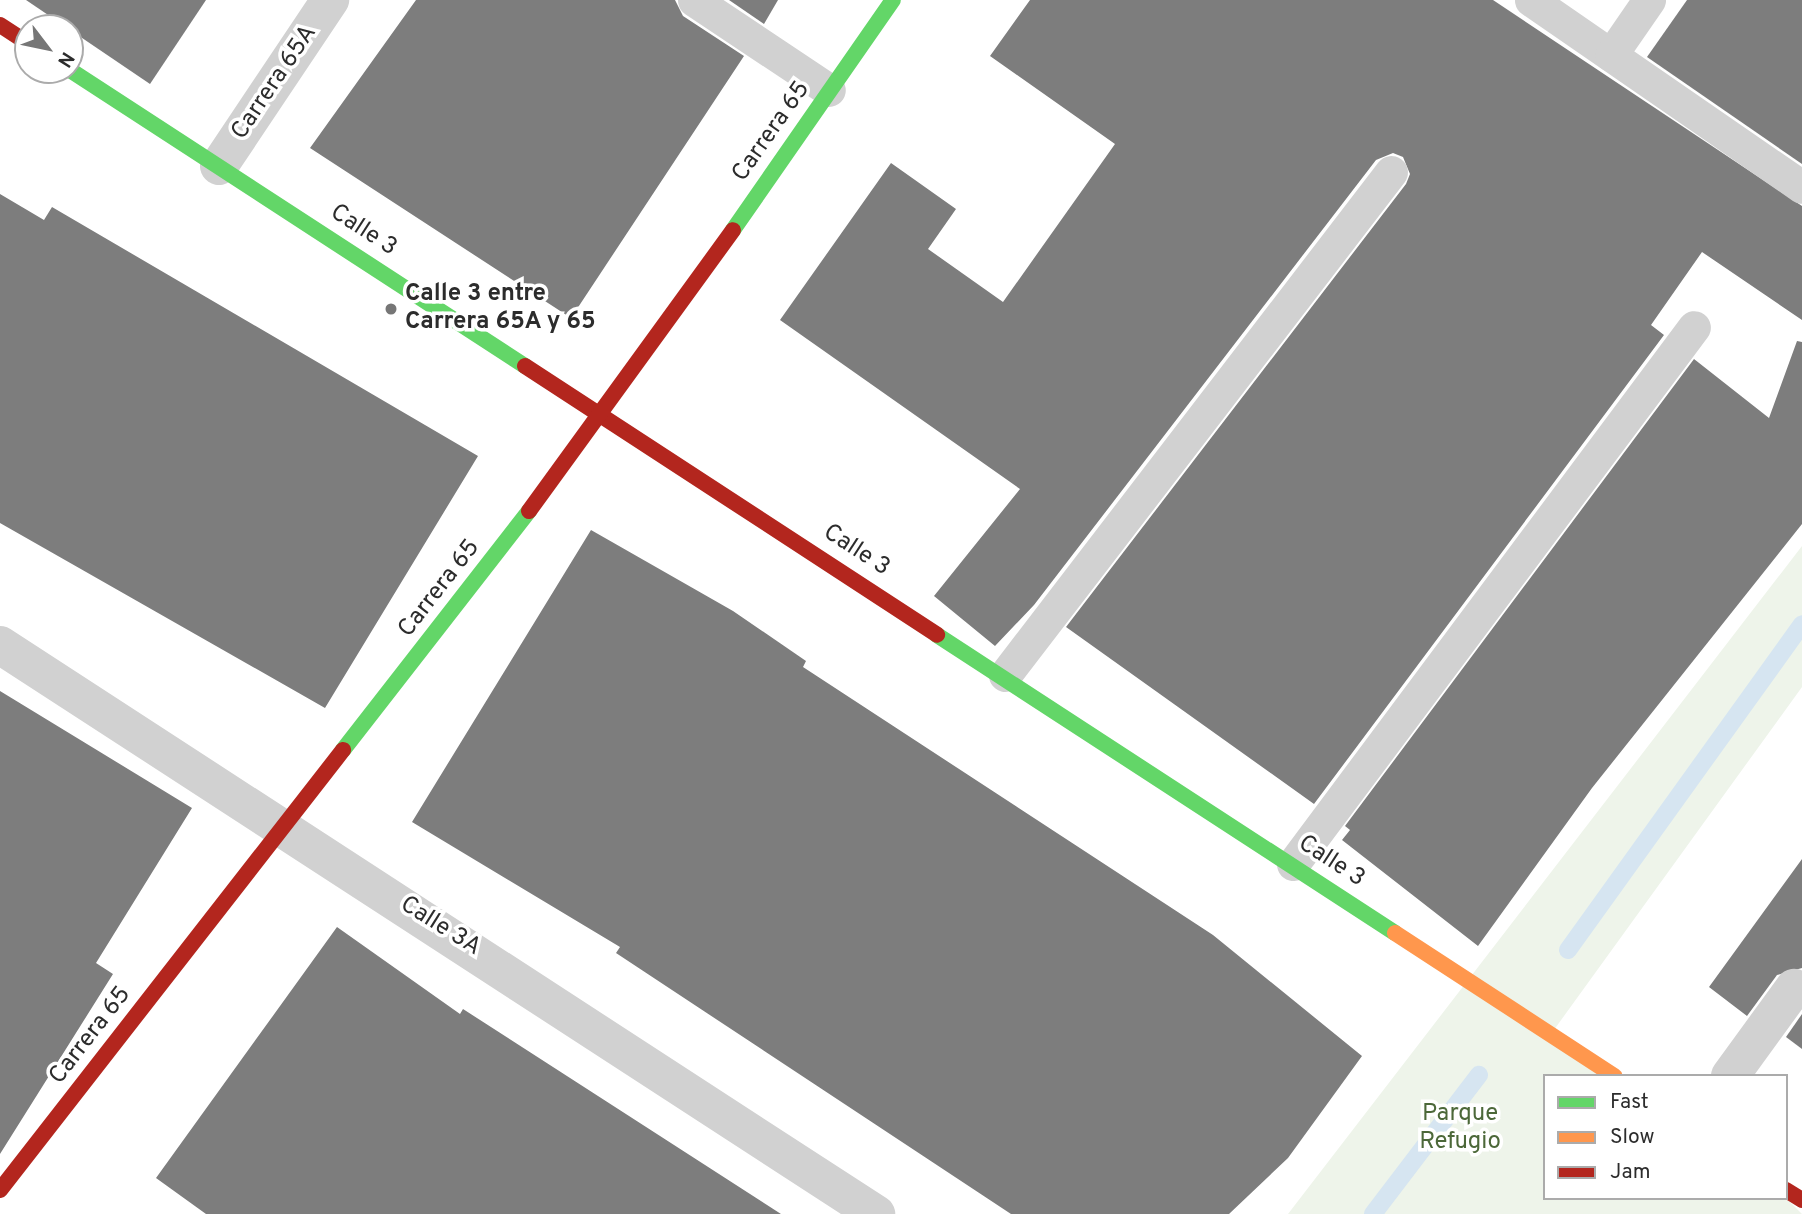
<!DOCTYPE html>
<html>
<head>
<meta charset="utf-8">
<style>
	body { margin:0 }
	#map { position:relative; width:1802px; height:1214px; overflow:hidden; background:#fff; font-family:Overpass,sans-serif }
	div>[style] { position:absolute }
	.green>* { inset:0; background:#eef4ea }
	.stream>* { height:18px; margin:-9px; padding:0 9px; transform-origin:9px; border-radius:9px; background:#d6e5f1 }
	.building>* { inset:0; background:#7d7d7d }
	.lane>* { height:33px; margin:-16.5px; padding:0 16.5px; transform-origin:16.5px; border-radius:16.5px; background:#d1d1d1 }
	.street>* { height:38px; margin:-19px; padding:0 19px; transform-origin:19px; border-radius:19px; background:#d1d1d1 }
	.fast>* { height:16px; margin:-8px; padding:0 8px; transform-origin:8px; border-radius:8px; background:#63d668 }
	.slow>* { height:16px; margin:-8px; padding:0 8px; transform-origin:8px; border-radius:8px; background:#ff974d }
	.jam>* { height:16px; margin:-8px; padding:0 8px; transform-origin:8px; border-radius:8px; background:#b3261e }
	.dots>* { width:19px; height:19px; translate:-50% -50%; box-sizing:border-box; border:4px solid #fff; border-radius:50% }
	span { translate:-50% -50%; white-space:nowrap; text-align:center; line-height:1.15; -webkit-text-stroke:7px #fff; paint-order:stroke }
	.street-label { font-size:24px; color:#2c2c2c }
	.poi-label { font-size:24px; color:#2c2c2c; font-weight:700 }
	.left { translate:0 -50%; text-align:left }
	.park-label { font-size:24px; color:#4c6839 }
	.legend { position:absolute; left:1543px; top:1074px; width:245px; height:126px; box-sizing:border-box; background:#fff; border:2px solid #ababab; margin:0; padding:9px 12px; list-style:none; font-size:21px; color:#2c2c2c }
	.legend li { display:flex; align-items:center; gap:14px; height:35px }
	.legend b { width:35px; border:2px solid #ababab }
	.north { position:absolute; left:14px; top:14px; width:70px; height:70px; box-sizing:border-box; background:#fff; border:2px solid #ababab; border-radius:50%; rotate:122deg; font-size:19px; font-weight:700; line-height:28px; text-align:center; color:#2c2c2c }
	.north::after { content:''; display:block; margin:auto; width:24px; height:32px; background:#767676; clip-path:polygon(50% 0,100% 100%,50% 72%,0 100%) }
</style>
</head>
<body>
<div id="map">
	<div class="green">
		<i style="clip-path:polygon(1802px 546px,1802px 687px,1551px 1034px,1614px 1076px,1545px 1076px,1545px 1198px,1786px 1198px,1802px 1214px,1288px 1214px)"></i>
	</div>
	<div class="stream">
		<i style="left:1568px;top:950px;width:401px;rotate:-54.3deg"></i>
		<i style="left:1373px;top:1214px;width:175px;rotate:-52.7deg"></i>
	</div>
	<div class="building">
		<i style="clip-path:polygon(26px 0,206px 0,150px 84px)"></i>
		<i style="clip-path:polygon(416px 0,675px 0,683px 16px,744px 56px,571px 318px,310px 148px)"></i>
		<i style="clip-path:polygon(729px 0,778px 0,764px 24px)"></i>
		<i style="clip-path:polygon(1030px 0,1493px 0,1802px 206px,1802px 320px,1702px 252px,1651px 325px,1664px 335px,1314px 804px,1066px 627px,1406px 184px,1410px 174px,1403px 157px,1393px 153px,1376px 160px,1034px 605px,995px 646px,934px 596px,1020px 489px,780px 320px,891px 163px,956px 209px,928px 249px,1003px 302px,1115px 144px,990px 56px)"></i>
		<i style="clip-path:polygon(1687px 0,1802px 0,1802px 164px,1647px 57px)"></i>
		<i style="clip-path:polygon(0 194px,44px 220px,52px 207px,478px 456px,325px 708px,0 523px)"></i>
		<i style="clip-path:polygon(1797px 341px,1802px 342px,1802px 524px,1592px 788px,1478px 946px,1342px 840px,1350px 830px,1345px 826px,1694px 359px,1769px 418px)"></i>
		<i style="clip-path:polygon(591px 530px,733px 611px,806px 661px,803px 667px,1213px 935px,1362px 1056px,1288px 1158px,1229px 1214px,1011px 1214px,616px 953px,620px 947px,412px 822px)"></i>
		<i style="clip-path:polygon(0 691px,192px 808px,96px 963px,113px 974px,0 1154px)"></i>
		<i style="clip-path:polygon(1802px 859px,1802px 968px,1777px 975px,1747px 1016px,1709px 987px)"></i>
		<i style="clip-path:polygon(337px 927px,460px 1014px,463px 1009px,781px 1214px,206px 1214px,156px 1178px)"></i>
		<i style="clip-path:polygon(1802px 1014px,1802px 1049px,1786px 1037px)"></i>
	</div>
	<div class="lane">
		<i style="left:694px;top:0;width:162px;rotate:33.7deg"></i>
		<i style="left:1531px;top:0;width:329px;rotate:34.6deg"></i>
		<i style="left:1611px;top:55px;width:67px;rotate:-55.4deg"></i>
		<i style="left:1005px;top:675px;width:634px;rotate:-52.5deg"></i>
		<i style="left:1293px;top:864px;width:670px;rotate:-53.25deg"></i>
	</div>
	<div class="street">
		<i style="left:219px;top:166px;width:200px;rotate:-56.2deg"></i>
		<i style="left:0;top:645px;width:1045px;rotate:33.01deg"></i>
		<i style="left:1730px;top:1076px;width:109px;rotate:-54deg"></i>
	</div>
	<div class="fast">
		<i style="left:70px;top:70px;width:543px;rotate:33.05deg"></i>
		<i style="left:733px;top:230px;width:280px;rotate:-55.2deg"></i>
		<i style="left:937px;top:635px;width:546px;rotate:33.05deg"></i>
		<i style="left:343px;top:750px;width:303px;rotate:-52.1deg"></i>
	</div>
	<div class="slow">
		<i style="left:1395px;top:933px;width:262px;rotate:33.1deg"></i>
	</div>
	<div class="jam">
		<i style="left:0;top:25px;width:33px;rotate:33deg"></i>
		<i style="left:525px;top:366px;width:492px;rotate:33.1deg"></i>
		<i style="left:529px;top:511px;width:347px;rotate:-54deg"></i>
		<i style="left:0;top:1190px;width:558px;rotate:-52.06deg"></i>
		<i style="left:1786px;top:1190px;width:19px;rotate:32deg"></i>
	</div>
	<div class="dots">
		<i style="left:391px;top:309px;background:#767676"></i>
	</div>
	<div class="street-label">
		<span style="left:275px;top:83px;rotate:-56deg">Carrera 65A</span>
		<span style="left:772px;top:132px;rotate:-55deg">Carrera 65</span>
		<span style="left:363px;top:231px;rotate:33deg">Calle 3</span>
		<span style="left:856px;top:551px;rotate:33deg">Calle 3</span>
		<span style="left:440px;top:589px;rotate:-52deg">Carrera 65</span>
		<span style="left:1331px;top:862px;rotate:33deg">Calle 3</span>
		<span style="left:440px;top:927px;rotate:32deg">Calle 3A</span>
		<span style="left:91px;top:1036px;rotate:-52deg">Carrera 65</span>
	</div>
	<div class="poi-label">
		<span class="left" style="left:405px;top:309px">Calle 3 entre<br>Carrera 65A y 65</span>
	</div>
	<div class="park-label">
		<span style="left:1460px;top:1129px">Parque<br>Refugio</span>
	</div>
	<ul class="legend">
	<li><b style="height:9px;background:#63d668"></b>Fast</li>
	<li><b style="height:9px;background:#ff974d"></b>Slow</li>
	<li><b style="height:9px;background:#b3261e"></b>Jam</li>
	</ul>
	<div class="north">N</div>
</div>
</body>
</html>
